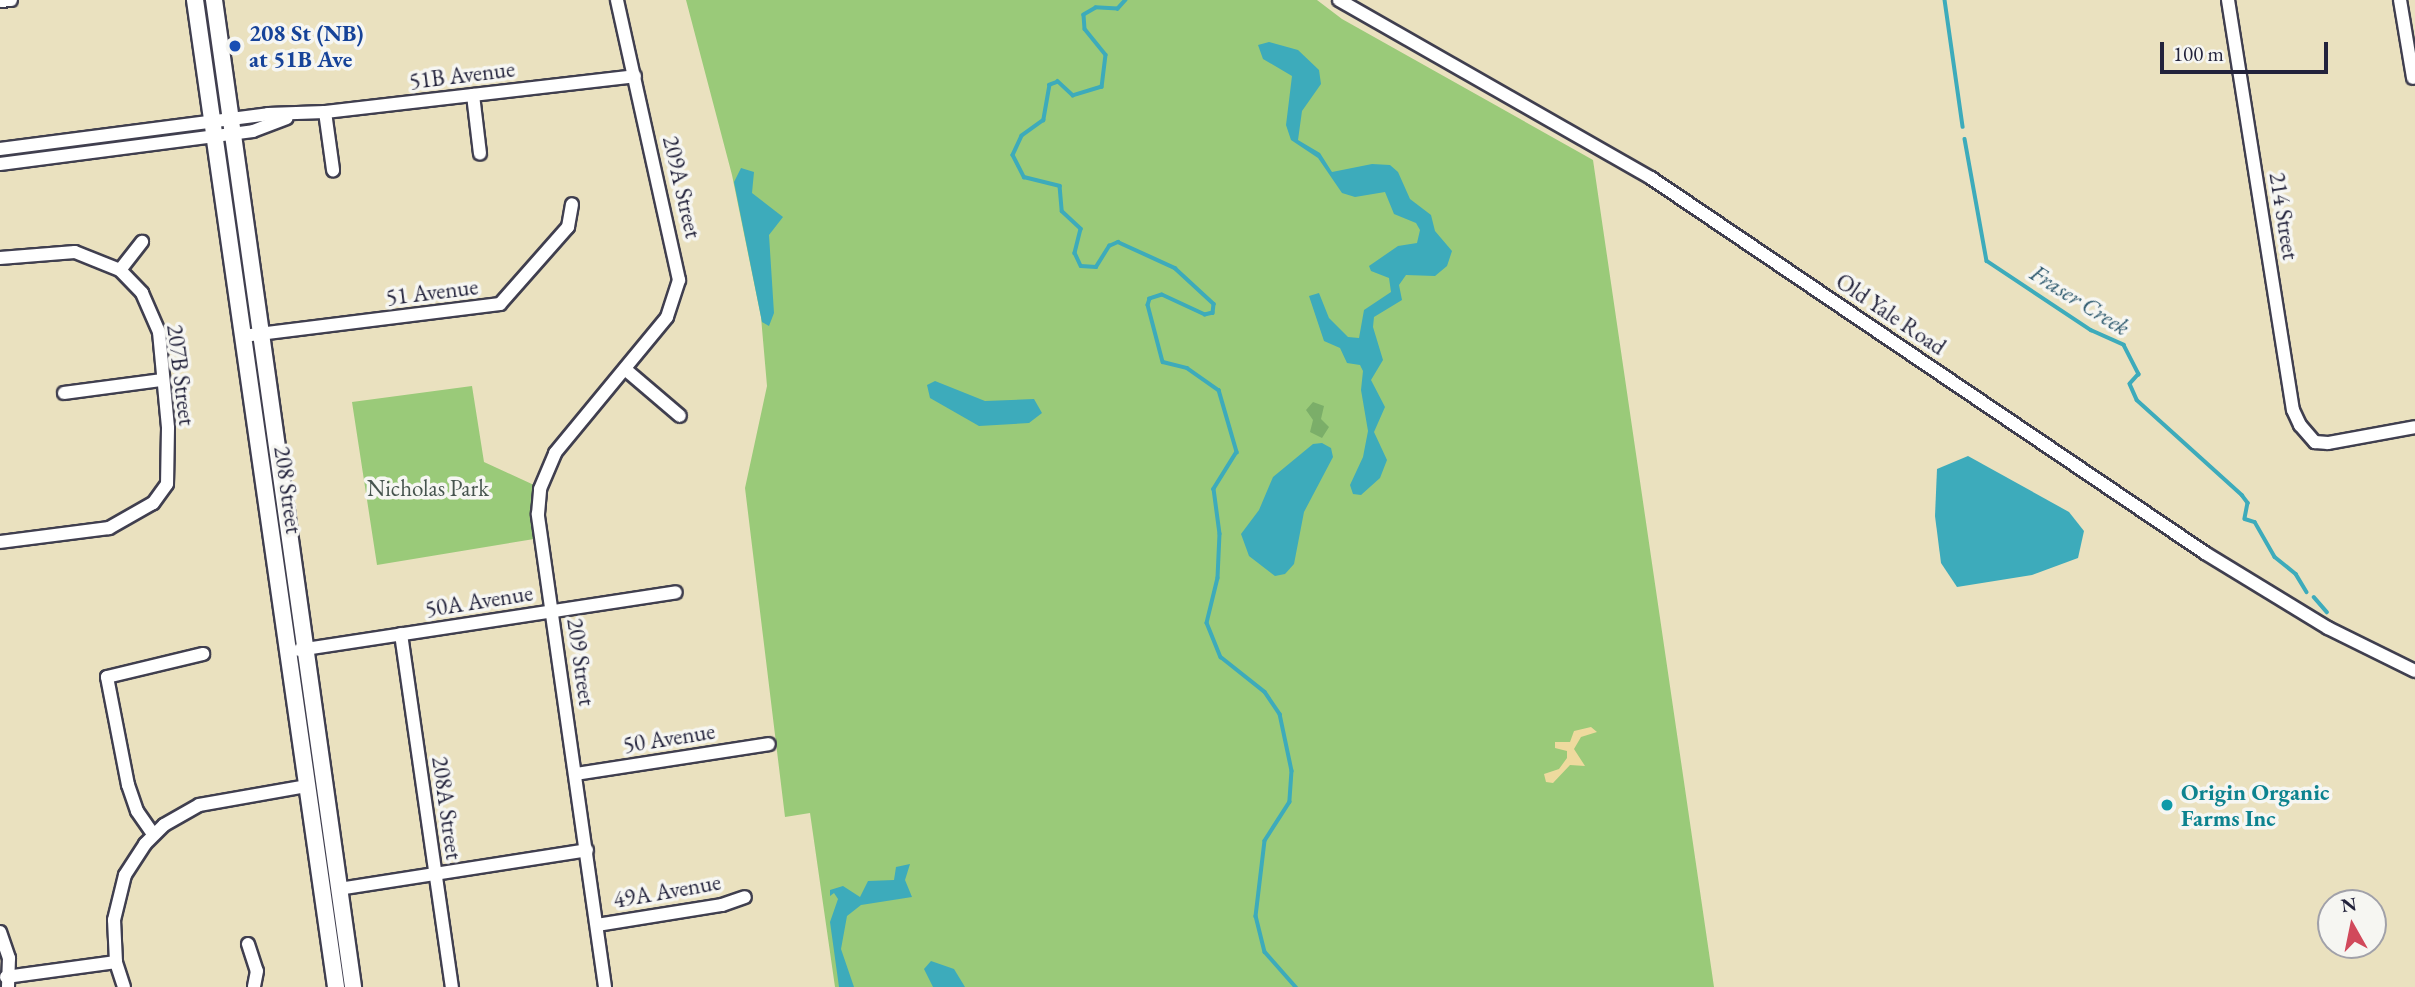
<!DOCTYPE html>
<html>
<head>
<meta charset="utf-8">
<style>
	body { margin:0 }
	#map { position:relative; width:2415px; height:987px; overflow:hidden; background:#eae1bf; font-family:"EB Garamond",serif }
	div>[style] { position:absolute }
	.green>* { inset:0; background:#9aca79 }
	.forest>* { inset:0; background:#7bae69 }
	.sand>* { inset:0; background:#eeda9e }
	.water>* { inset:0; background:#3dabbb }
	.stream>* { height:3.5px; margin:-1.75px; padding:0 1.75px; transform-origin:1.75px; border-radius:1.75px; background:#3dabbb }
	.roads { filter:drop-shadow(2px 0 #403f4f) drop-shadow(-2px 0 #403f4f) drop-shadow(0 2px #403f4f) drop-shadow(0 -2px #403f4f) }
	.minor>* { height:12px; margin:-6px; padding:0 6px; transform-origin:6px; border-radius:6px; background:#fff }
	.major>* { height:16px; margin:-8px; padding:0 8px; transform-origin:8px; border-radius:8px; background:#fff }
	.dots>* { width:19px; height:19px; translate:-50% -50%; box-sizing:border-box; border:4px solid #f6f6f2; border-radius:50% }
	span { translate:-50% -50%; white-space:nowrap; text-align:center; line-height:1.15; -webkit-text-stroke:7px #f6f6f2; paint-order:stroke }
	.transit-label { font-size:23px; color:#164399; font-weight:700 }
	.left { translate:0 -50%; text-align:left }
	.street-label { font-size:23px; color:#22223b }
	.park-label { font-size:23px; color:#46544e }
	.culture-label { font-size:23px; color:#0d838f; font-weight:700 }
	.water-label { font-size:24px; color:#2d596e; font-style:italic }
	.north { position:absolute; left:2317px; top:889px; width:70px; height:70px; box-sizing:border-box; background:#f6f6f2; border:2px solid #a1a1a9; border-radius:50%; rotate:351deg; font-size:19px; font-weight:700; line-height:28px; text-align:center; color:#22223b }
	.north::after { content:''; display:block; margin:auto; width:24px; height:32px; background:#d1495b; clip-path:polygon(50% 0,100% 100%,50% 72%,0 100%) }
	.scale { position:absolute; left:2160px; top:42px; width:168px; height:32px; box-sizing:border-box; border:4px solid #22223b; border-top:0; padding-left:9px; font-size:21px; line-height:24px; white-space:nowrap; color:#22223b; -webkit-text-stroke:5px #f6f6f2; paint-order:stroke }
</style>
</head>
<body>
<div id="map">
	<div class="green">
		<i style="clip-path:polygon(686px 0,1317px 0,1342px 19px,1593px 160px,1714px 987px,835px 987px,810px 813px,785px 817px,745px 488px,767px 386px,761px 317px,732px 175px)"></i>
		<i style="clip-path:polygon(472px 386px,484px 462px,534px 485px,534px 539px,377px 565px,352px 402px)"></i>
	</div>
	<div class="forest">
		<i style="clip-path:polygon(1313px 402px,1324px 406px,1321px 419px,1329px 427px,1322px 438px,1310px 432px,1313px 420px,1306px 410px)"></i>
	</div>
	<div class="sand">
		<i style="clip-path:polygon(1591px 727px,1597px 732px,1581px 737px,1574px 749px,1585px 766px,1570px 765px,1553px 783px,1546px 782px,1544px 774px,1559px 769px,1567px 758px,1567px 751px,1555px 748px,1555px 742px,1570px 742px,1574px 731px)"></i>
	</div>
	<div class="water">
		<i style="clip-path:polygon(1269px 42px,1298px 50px,1319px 70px,1321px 84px,1302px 111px,1298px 140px,1320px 153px,1332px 172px,1372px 164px,1390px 165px,1398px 172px,1410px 199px,1431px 215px,1435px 231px,1452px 251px,1447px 266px,1435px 276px,1406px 275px,1399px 285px,1402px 300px,1374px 317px,1373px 327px,1383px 360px,1371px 380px,1385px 407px,1374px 432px,1387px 460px,1380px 478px,1361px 495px,1353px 494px,1350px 485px,1363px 457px,1368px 431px,1361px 390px,1363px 371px,1360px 365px,1347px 363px,1340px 348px,1324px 341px,1309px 296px,1319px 293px,1329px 318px,1348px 337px,1359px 338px,1364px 310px,1391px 292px,1389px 278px,1371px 271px,1369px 266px,1398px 246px,1417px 243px,1420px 230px,1416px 223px,1394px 214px,1385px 192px,1355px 197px,1342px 193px,1318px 158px,1291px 140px,1286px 125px,1292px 76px,1263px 59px,1258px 45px)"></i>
		<i style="clip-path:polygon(741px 168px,754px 172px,752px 193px,783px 217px,769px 235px,774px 313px,769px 326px,762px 322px,734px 182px)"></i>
		<i style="clip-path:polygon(935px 381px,985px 401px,1034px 399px,1042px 413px,1029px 423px,979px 426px,930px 398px,927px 385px)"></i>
		<i style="clip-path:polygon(1322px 443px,1331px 448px,1333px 457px,1304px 512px,1294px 564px,1285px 574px,1275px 576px,1249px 556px,1241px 534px,1259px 510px,1273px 477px,1313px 444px)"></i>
		<i style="clip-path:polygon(1968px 456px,2069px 512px,2084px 531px,2078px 558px,2032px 575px,1957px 587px,1941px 563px,1935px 516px,1937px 469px)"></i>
		<i style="clip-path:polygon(910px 864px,905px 880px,912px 897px,861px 905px,847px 916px,841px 949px,854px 987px,839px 987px,830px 922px,838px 899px,834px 893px,830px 896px,830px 890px,843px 886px,860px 897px,868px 881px,894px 880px,896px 867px)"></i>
		<i style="clip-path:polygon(931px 961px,954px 969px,965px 987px,933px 987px,924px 969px)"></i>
	</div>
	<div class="stream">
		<i style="left:1126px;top:0;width:12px;rotate:132deg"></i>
		<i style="left:1118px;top:9px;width:22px;rotate:-177deg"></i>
		<i style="left:1096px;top:8px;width:14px;rotate:150deg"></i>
		<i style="left:1084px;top:15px;width:14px;rotate:86deg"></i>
		<i style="left:1085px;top:29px;width:33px;rotate:51deg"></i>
		<i style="left:1106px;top:55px;width:32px;rotate:97deg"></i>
		<i style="left:1102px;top:87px;width:30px;rotate:163deg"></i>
		<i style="left:1073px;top:96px;width:21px;rotate:-137deg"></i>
		<i style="left:1058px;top:82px;width:9px;rotate:159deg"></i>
		<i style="left:1050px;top:85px;width:36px;rotate:100deg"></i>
		<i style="left:1044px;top:120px;width:27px;rotate:144deg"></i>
		<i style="left:1022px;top:136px;width:21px;rotate:115deg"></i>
		<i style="left:1013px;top:155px;width:25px;rotate:63deg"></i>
		<i style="left:1024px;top:177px;width:37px;rotate:14deg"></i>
		<i style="left:1060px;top:186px;width:25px;rotate:85deg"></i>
		<i style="left:1062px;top:211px;width:26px;rotate:43deg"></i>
		<i style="left:1081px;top:229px;width:25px;rotate:104deg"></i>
		<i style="left:1075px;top:253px;width:14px;rotate:65deg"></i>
		<i style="left:1081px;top:266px;width:15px;rotate:4deg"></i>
		<i style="left:1096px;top:267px;width:25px;rotate:-58deg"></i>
		<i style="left:1109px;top:246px;width:10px;rotate:-24deg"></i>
		<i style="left:1118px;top:242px;width:63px;rotate:24.5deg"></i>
		<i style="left:1175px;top:268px;width:53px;rotate:42.7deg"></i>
		<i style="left:1214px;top:304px;width:9px;rotate:96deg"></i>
		<i style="left:1213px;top:313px;width:8px;rotate:166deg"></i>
		<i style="left:1205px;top:315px;width:47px;rotate:-155.1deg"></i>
		<i style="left:1162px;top:295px;width:13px;rotate:162deg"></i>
		<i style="left:1150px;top:299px;width:6px;rotate:108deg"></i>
		<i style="left:1148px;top:305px;width:59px;rotate:75.3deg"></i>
		<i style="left:1163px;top:362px;width:25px;rotate:14deg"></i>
		<i style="left:1187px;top:368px;width:39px;rotate:35deg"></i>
		<i style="left:1219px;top:390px;width:65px;rotate:73.8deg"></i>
		<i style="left:1237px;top:452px;width:44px;rotate:121.9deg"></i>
		<i style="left:1214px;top:489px;width:45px;rotate:82.4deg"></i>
		<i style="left:1220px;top:534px;width:44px;rotate:92.6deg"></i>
		<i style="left:1218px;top:578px;width:46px;rotate:103.7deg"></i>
		<i style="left:1207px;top:623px;width:37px;rotate:68deg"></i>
		<i style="left:1221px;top:657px;width:56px;rotate:38.5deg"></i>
		<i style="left:1265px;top:692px;width:27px;rotate:56deg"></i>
		<i style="left:1280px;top:714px;width:58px;rotate:78.1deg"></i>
		<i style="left:1292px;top:771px;width:31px;rotate:94deg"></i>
		<i style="left:1290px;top:802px;width:46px;rotate:122.7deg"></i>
		<i style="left:1265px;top:841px;width:76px;rotate:96.8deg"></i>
		<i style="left:1256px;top:916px;width:37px;rotate:76deg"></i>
		<i style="left:1265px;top:952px;width:47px;rotate:48.5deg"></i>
		<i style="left:1945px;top:0;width:128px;rotate:81.9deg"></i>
		<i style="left:1965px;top:139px;width:124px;rotate:79.8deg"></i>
		<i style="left:1987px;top:261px;width:125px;rotate:33.6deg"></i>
		<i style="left:2091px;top:330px;width:36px;rotate:24deg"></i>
		<i style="left:2124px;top:345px;width:33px;rotate:63deg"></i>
		<i style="left:2139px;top:374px;width:13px;rotate:132deg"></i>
		<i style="left:2130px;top:384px;width:17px;rotate:66deg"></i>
		<i style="left:2137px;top:400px;width:142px;rotate:42.1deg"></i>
		<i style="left:2242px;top:495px;width:10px;rotate:53deg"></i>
		<i style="left:2248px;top:503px;width:16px;rotate:101deg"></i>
		<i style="left:2245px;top:519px;width:10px;rotate:17deg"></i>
		<i style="left:2255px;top:522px;width:40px;rotate:60.3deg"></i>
		<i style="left:2275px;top:557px;width:27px;rotate:39deg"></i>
		<i style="left:2296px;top:574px;width:21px;rotate:59deg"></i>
		<i style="left:2314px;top:597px;width:20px;rotate:49deg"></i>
	</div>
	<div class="roads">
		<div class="minor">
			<i style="left:1339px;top:0;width:359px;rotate:29.7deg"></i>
			<i style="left:1651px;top:178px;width:669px;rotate:34.09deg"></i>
			<i style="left:2205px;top:553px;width:144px;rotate:31.4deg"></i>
			<i style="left:2328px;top:628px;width:97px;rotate:26.3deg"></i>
			<i style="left:2228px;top:0;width:415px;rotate:81deg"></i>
			<i style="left:2293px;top:410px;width:17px;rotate:65deg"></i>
			<i style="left:2300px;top:425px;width:23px;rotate:49deg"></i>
			<i style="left:2315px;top:442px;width:13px;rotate:4deg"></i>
			<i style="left:2328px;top:443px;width:88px;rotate:-10.4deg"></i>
			<i style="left:2400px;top:0;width:79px;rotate:80.5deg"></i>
			<i style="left:0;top:1px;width:11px;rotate:-5deg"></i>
			<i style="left:473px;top:95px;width:59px;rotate:83.2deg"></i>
			<i style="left:325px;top:112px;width:59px;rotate:82.1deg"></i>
			<i style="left:0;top:149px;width:270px;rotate:-7.4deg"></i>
			<i style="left:268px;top:114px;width:57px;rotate:-2deg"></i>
			<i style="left:325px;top:112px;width:312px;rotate:-6.6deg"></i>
			<i style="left:0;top:164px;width:255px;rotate:-7.4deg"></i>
			<i style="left:253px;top:131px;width:36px;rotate:-21deg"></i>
			<i style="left:0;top:258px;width:75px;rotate:-4.6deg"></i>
			<i style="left:75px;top:252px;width:48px;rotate:21.8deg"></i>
			<i style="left:120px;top:270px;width:32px;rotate:46deg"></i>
			<i style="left:142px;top:293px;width:43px;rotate:66.4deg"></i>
			<i style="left:159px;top:332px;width:96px;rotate:84.6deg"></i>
			<i style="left:168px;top:428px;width:56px;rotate:91deg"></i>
			<i style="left:167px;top:484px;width:24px;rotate:126deg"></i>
			<i style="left:153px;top:503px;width:51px;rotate:150.4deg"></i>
			<i style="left:109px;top:528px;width:110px;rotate:172.7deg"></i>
			<i style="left:120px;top:270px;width:36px;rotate:-52deg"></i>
			<i style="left:243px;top:336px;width:259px;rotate:-7.1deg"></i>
			<i style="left:500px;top:304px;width:103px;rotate:-48.6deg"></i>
			<i style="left:568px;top:227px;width:23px;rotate:-80deg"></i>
			<i style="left:625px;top:369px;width:72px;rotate:40.5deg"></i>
			<i style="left:64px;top:393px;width:99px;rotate:-7.6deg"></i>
			<i style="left:401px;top:634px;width:357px;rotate:81.8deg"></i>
			<i style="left:299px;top:650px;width:381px;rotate:-8.7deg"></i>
			<i style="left:576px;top:774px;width:195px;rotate:-8.8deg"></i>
			<i style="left:153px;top:834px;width:28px;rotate:-125deg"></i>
			<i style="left:137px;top:811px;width:28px;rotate:-109deg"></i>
			<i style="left:128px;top:785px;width:110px;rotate:-101deg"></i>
			<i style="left:107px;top:677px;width:99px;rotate:-13.5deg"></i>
			<i style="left:339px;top:889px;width:251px;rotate:-8.9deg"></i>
			<i style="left:597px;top:925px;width:127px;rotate:-9.1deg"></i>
			<i style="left:722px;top:905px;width:24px;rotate:-19deg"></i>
			<i style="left:0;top:932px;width:28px;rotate:71deg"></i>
			<i style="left:9px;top:958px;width:29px;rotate:92deg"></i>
			<i style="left:248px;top:944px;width:28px;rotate:72deg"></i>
			<i style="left:257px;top:971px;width:16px;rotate:101deg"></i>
			<i style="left:6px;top:977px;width:111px;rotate:-7.8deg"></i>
			<i style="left:124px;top:987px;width:26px;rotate:-108deg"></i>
			<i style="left:116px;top:962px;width:42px;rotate:-92.7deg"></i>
			<i style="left:114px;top:920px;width:46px;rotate:-76.3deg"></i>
			<i style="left:125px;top:875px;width:37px;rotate:-57deg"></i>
			<i style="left:145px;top:844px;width:27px;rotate:-45deg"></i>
			<i style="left:164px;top:825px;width:40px;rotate:-29.7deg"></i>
			<i style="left:199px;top:805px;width:110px;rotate:-10deg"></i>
			<i style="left:605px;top:987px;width:478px;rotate:-98.1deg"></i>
			<i style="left:538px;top:514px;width:25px;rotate:-85deg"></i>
			<i style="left:540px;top:489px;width:39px;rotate:-67deg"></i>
			<i style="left:555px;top:453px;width:176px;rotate:-50.5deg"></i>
			<i style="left:667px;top:317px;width:39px;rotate:-72deg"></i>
			<i style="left:679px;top:280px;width:287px;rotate:-102.5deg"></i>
		</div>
		<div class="major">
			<i style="left:195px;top:0;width:997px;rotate:81.87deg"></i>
			<i style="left:214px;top:0;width:997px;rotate:81.98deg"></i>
		</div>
	</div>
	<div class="dots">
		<i style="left:235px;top:46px;background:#1a4fb4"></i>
		<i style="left:2167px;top:805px;background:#0f9aa8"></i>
	</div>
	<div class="transit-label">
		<span class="left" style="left:249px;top:46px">208 St (NB)<br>at 51B Ave</span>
	</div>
	<div class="street-label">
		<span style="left:462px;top:75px;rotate:-7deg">51B Avenue</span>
		<span style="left:682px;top:187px;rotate:77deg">209A Street</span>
		<span style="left:2284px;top:216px;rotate:81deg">214 Street</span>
		<span style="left:432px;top:292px;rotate:-7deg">51 Avenue</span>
		<span style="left:1891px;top:314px;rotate:34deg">Old Yale Road</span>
		<span style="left:181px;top:375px;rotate:83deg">207B Street</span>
		<span style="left:288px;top:490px;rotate:82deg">208 Street</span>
		<span style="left:479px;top:601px;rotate:-9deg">50A Avenue</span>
		<span style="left:581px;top:662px;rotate:82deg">209 Street</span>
		<span style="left:669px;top:738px;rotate:-9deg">50 Avenue</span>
		<span style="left:447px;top:808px;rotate:82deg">208A Street</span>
		<span style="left:667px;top:891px;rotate:-10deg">49A Avenue</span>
	</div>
	<div class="park-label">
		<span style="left:428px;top:488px">Nicholas Park</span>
	</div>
	<div class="culture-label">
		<span class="left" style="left:2181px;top:805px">Origin Organic<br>Farms Inc</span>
	</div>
	<div class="water-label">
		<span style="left:2080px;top:300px;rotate:32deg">Fraser Creek</span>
	</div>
	<div class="north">N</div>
	<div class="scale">100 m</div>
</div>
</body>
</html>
